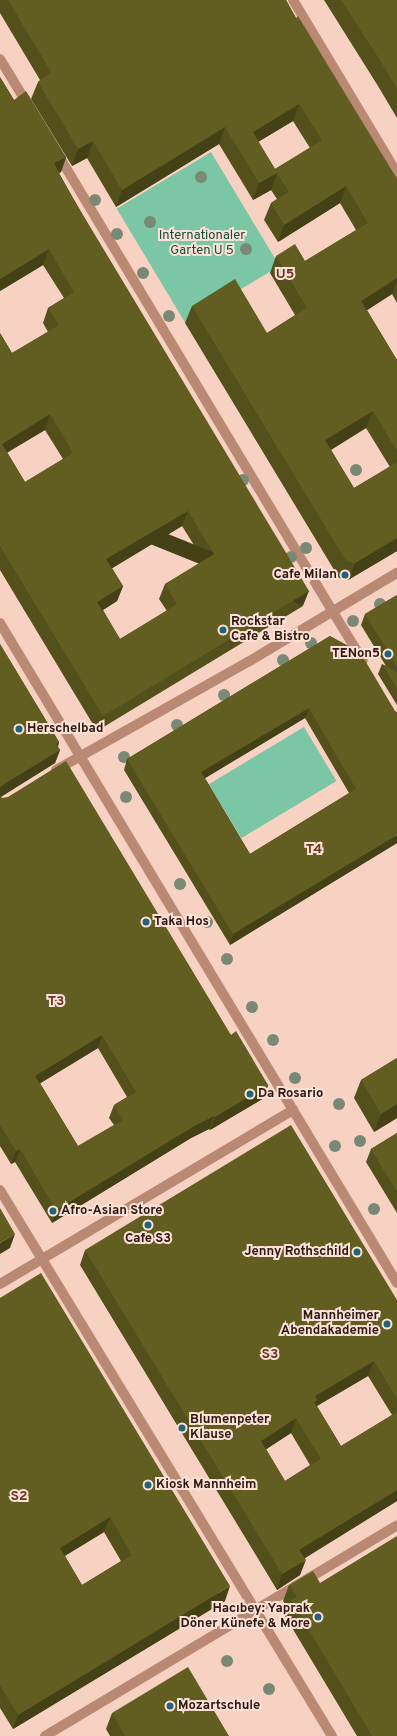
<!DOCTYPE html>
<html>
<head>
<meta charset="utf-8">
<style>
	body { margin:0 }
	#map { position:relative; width:397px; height:1736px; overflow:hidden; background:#f7d1c1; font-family:Overpass,sans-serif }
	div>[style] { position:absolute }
	.green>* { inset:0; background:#7bc6a5; transform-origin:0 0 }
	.service>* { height:10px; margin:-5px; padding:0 5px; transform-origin:5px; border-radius:5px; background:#b98974 }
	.minor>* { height:10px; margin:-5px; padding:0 5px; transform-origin:5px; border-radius:5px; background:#b98974 }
	.trees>* { width:12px; height:12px; margin:-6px; border-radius:50%; background:#798976 }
	.wall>* { inset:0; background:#54501c }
	.shaded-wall>* { inset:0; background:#454117; transform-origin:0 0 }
	.building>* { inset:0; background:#625d21 }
	.dots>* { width:11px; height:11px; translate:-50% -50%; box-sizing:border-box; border:2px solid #fbe1d7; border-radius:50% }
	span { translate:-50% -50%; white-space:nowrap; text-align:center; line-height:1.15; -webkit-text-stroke:4px #fbe1d7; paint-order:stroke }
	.park-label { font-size:13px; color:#124e38 }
	.poi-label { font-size:13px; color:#2f180f; font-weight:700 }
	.right { translate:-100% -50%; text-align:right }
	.left { translate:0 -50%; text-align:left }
	.neighbourhood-label { font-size:14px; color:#6b3922; font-weight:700 }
</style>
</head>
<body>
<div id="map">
	<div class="green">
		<i style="left:211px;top:152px;width:133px;height:110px;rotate:59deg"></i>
		<i style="left:304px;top:727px;width:63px;height:111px;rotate:59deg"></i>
	</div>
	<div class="service">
		<i style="left:333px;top:612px;width:57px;rotate:58.5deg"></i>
	</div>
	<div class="minor">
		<i style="left:293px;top:0;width:202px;rotate:59deg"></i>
		<i style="left:0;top:59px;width:54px;rotate:58.7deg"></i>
		<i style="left:57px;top:153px;width:536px;rotate:58.98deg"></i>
		<i style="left:0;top:623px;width:770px;rotate:58.97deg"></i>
		<i style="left:56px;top:770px;width:220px;rotate:-29.4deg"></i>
		<i style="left:248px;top:662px;width:174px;rotate:-30.9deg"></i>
		<i style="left:0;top:1190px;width:639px;rotate:58.7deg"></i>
		<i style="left:0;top:1284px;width:341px;rotate:-30.7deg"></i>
		<i style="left:45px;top:1736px;width:410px;rotate:-30.9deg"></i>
	</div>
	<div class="trees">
		<i style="left:201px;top:177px"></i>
		<i style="left:95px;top:200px"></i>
		<i style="left:150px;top:222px"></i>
		<i style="left:117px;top:234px"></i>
		<i style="left:246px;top:249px"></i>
		<i style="left:143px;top:273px"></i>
		<i style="left:169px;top:316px"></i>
		<i style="left:356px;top:470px"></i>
		<i style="left:243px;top:480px"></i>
		<i style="left:306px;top:548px"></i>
		<i style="left:291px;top:557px"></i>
		<i style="left:380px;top:604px"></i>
		<i style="left:353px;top:621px"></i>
		<i style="left:311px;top:643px"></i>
		<i style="left:283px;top:660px"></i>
		<i style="left:224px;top:695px"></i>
		<i style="left:177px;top:725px"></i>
		<i style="left:124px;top:757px"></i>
		<i style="left:126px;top:797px"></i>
		<i style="left:180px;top:884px"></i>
		<i style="left:207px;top:922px"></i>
		<i style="left:227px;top:959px"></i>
		<i style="left:252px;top:1007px"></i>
		<i style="left:273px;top:1040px"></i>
		<i style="left:295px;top:1078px"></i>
		<i style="left:339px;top:1104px"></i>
		<i style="left:360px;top:1141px"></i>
		<i style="left:335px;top:1146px"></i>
		<i style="left:374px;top:1209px"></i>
		<i style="left:227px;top:1661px"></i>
		<i style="left:269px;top:1689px"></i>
	</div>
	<div class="wall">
		<i style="clip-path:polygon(evenodd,0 0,286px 0,296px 18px,397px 179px,397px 303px,392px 294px,367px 310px,397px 360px,397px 551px,348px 580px,339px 578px,185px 323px,192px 306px,267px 333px,295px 315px,270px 273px,276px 256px,305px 261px,356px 230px,340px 203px,278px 242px,264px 220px,271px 203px,277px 199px,271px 190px,253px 200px,219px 144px,116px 207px,87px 158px,72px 166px,31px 99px,38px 82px,40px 80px,0 13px,0 0,293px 121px,310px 148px,275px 169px,258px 142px,293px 121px,0 0,366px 428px,390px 467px,354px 488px,331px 450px,366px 428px)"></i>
		<i style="clip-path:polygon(324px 0,397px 0,397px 118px,378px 86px)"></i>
		<i style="clip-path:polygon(evenodd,0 77px,14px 100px,66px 157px,61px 172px,59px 173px,303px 606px,97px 731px,0 570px,0 333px,12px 353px,48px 332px,43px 323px,48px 308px,64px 298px,43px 265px,0 291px,0 77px,45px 430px,63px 459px,25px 482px,7px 452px,45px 430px,0 77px,182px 526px,204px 561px,165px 584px,159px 599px,167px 611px,120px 639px,103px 610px,117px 601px,123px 586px,112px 568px,182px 526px)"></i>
		<i style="clip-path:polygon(397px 595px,397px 705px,378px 674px,382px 664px,386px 666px,361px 625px,365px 614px)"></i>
		<i style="clip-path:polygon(evenodd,330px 636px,397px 843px,230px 945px,124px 770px,127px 759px,330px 636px,305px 718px,349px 793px,250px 854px,205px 778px,305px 718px)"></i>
		<i style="clip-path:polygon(evenodd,0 644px,59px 742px,58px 747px,60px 750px,55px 763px,1px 797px,231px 1035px,268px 1085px,264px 1098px,210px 1130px,209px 1129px,191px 1138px,52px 1223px,15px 1162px,11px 1164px,0 1146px,0 644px,98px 1048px,127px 1097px,114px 1105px,109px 1118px,114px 1125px,78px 1146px,40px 1083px,98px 1048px)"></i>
		<i style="clip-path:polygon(397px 1058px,397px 1118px,374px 1132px,354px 1098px,361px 1080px)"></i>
		<i style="clip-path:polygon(397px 1133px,397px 1213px,366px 1162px,371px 1149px)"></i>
		<i style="clip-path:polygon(evenodd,85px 1250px,397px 1300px,397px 1501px,304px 1558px,300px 1575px,277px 1590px,80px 1265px,85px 1250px,368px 1376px,392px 1415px,341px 1446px,317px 1406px,368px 1376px,85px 1250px,291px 1433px,310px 1465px,285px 1481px,266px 1449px,291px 1433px)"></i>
		<i style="clip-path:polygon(evenodd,0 1298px,225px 1601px,13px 1729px,0 1708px,0 1298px,104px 1532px,121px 1561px,82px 1585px,65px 1556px,104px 1532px)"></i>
		<i style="clip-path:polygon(320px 1583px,397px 1736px,357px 1736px,285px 1616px,288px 1608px,283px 1601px,289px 1585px)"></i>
		<i style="clip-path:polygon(112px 1713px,229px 1736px,110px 1736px,106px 1729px)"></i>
	</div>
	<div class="shaded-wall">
		<i style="clip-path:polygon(299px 104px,293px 121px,246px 149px,253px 132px)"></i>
		<i style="clip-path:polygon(225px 127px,219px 144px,116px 207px,122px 190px)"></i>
		<i style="clip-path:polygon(93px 141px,87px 158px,72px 166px,78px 149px)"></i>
		<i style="clip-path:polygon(66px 157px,61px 172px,48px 178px,54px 163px)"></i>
		<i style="clip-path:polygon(277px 173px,271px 190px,253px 200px,259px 183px)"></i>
		<i style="clip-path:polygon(346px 186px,340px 203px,278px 242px,284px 225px)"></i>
		<i style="clip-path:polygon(49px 249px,43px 265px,0 291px,0 279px)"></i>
		<i style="clip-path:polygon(397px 278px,397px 280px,392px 294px,355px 318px,361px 301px)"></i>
		<i style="clip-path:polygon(373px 411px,366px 428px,319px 457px,325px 440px)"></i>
		<i style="clip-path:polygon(50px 414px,45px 430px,0 457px,2px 444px)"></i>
		<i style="clip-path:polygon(188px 511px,182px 526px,101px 575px,106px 559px)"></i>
		<i style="clip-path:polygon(397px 538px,397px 551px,348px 580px,355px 563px)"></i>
		<i style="clip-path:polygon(123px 586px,117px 601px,92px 617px,97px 602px)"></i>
		<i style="left:309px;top:591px;width:16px;height:241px;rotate:112deg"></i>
		<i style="clip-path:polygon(309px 708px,305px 718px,197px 783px,201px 772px)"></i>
		<i style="clip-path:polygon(59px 742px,55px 753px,60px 750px,55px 763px,0 797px,0 788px,1px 786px)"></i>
		<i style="clip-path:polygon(397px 835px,397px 843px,230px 945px,233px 934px)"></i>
		<i style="clip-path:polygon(102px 1035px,98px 1048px,31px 1089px,35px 1076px)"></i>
		<i style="clip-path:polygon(268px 1085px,264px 1098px,210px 1130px,215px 1117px)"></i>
		<i style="clip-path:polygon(397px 1104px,397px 1118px,374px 1132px,381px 1114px)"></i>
		<i style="clip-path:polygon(214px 1116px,209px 1129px,191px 1138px,52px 1223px,56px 1210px,196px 1125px)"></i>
		<i style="clip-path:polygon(20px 1149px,15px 1162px,11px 1164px,16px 1151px)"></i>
		<i style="clip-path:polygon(15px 1234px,10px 1248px,0 1254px,0 1243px)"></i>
		<i style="clip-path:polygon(374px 1361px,368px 1376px,315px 1407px,312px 1415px,315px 1396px)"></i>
		<i style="clip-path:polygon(296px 1418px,291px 1433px,256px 1456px,261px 1441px)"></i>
		<i style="clip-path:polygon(397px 1490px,397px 1501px,294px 1565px,299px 1550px)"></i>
		<i style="clip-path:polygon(110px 1517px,104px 1532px,54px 1562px,60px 1548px)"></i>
		<i style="clip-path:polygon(306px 1560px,300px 1575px,277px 1590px,282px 1574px)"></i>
		<i style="clip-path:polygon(230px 1586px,225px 1601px,13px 1729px,18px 1715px)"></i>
	</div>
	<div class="building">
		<i style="clip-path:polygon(evenodd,8px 0,286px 0,296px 18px,298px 16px,397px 179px,397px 278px,361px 301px,397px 360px,397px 451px,373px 411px,325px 440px,354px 488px,397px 462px,397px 538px,355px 563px,346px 561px,192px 306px,235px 279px,267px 333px,307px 308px,276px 256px,295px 244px,305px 261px,368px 223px,346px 186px,284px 225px,271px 203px,289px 192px,277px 173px,259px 183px,225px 127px,122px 190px,93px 141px,78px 149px,38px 82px,51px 72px,8px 0,299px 104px,322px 140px,275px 169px,253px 132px,299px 104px)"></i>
		<i style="clip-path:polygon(341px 0,397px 0,397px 89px,385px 68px)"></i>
		<i style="clip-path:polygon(evenodd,0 77px,14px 100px,26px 91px,66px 157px,54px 163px,65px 185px,309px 591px,103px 716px,0 546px,0 333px,12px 353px,59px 325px,48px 308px,74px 292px,49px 249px,0 279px,0 77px,50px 414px,73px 453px,25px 482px,2px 444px,50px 414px,0 77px,188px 511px,214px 554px,165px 584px,177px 604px,120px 639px,97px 602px,123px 586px,106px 559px,188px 511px)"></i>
		<i style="clip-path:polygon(397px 595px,397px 667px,365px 614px)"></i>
		<i style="clip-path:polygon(evenodd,330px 636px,360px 652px,395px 711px,397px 712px,397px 835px,233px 934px,127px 759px,330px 636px,309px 708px,356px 789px,250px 854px,201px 772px,309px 708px)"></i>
		<i style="clip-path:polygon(0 644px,59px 742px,56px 744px,60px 750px,1px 786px,0 788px)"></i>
		<i style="clip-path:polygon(382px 664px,397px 672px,397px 689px)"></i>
		<i style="clip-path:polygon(evenodd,66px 761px,231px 1035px,236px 1031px,268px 1085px,215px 1117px,214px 1116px,196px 1125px,56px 1210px,20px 1149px,16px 1151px,0 1125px,0 796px,2px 798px,8px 797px,66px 761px,102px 1035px,136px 1092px,114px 1105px,123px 1120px,78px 1146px,35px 1076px,102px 1035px)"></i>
		<i style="clip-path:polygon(397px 1058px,397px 1104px,381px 1114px,361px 1080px)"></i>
		<i style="clip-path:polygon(evenodd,291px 1125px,397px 1300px,397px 1399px,374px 1361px,315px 1396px,318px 1400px,314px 1402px,341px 1446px,397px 1412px,397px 1490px,299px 1550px,306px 1560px,282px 1574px,85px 1250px,291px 1125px,296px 1418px,321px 1459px,285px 1481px,261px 1441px,296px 1418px)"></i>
		<i style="clip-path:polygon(397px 1133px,397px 1192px,371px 1149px)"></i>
		<i style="clip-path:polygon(0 1208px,15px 1234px,0 1243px)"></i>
		<i style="clip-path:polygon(evenodd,41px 1273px,230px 1586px,18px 1715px,0 1685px,0 1298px,41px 1273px,110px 1517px,132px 1555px,82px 1585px,60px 1548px,110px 1517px)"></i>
		<i style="clip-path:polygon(397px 1536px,397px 1736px,372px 1736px,291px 1600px,297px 1597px,289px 1585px,313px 1571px,320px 1583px)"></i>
		<i style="clip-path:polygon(188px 1667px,229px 1736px,125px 1736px,112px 1713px)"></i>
	</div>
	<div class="dots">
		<i style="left:345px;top:575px;background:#236277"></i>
		<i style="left:223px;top:630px;background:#236277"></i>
		<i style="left:388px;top:654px;background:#236277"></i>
		<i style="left:19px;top:729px;background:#236277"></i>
		<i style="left:146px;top:922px;background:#236277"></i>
		<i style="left:250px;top:1094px;background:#236277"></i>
		<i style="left:53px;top:1211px;background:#236277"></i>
		<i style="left:148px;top:1225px;background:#236277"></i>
		<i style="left:357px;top:1252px;background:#236277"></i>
		<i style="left:387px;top:1324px;background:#236277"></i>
		<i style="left:182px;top:1428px;background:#236277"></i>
		<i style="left:148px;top:1485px;background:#236277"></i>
		<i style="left:318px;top:1617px;background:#236277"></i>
		<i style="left:170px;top:1706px;background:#236277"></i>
	</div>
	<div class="park-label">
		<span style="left:202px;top:244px">Internationaler<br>Garten U 5</span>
	</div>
	<div class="poi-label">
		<span class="right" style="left:337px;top:575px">Cafe Milan</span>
		<span class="left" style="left:231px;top:630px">Rockstar<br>Cafe &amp; Bistro</span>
		<span class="right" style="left:380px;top:654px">TENon5</span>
		<span class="left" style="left:27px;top:729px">Herschelbad</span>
		<span class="left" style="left:154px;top:922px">Taka Hos</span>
		<span class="left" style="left:258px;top:1094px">Da Rosario</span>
		<span class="left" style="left:61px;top:1211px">Afro-Asian Store</span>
		<span style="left:148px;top:1239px">Cafe S3</span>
		<span class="right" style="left:349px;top:1252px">Jenny Rothschild</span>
		<span class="right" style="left:379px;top:1324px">Mannheimer<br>Abendakademie</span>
		<span class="left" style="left:190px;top:1428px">Blumenpeter<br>Klause</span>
		<span class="left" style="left:156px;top:1485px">Kiosk Mannheim</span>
		<span class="right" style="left:310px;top:1617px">Hacıbey: Yaprak<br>Döner Künefe &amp; More</span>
		<span class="left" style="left:178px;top:1706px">Mozartschule</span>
	</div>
	<div class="neighbourhood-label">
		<span style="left:285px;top:275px">U5</span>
		<span style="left:314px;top:850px">T4</span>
		<span style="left:56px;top:1002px">T3</span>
		<span style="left:270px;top:1355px">S3</span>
		<span style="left:19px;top:1497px">S2</span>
	</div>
</div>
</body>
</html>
